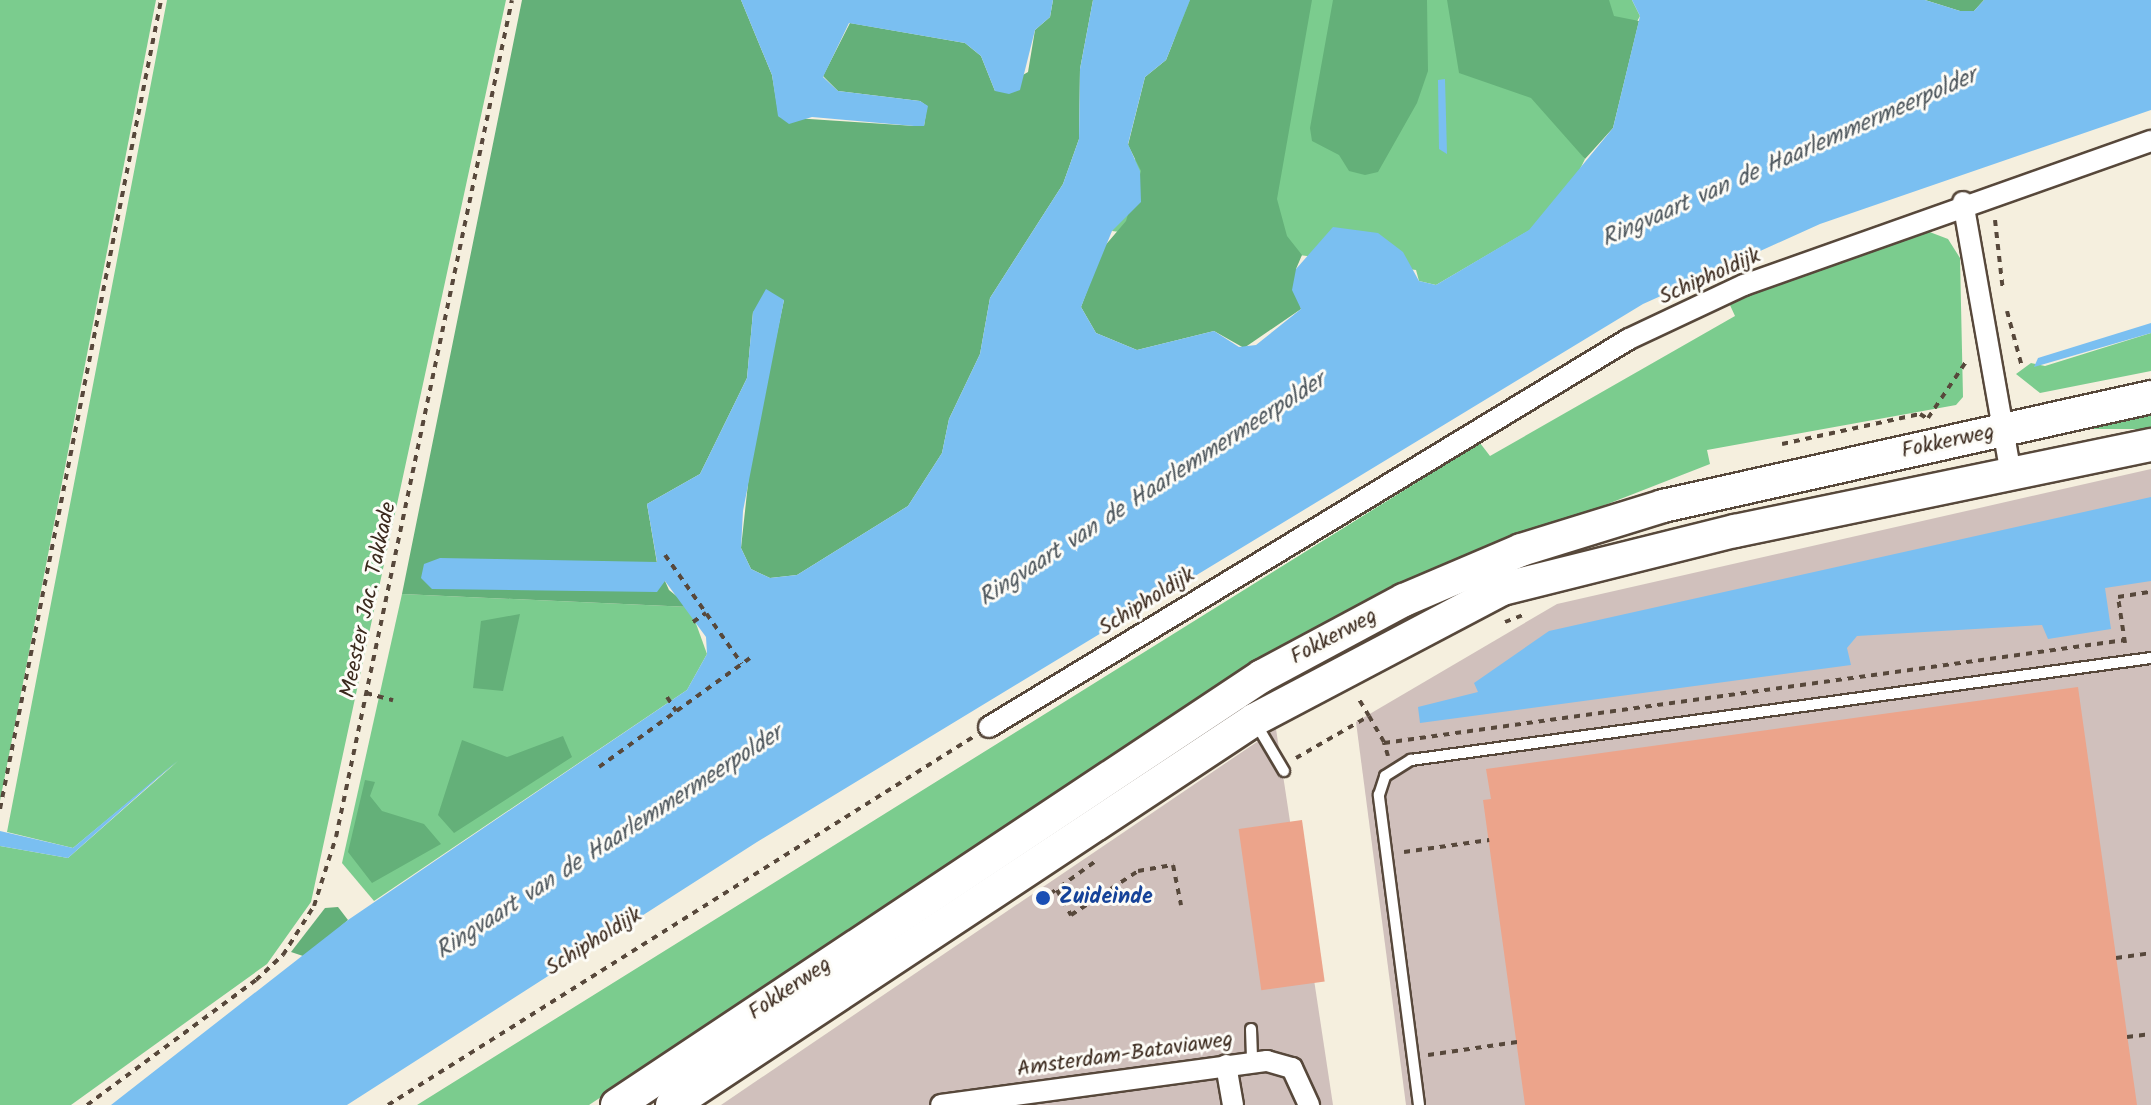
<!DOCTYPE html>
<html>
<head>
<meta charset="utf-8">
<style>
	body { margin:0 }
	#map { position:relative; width:2151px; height:1105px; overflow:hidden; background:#f5efde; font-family:Kalam,sans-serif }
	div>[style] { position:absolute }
	.industrial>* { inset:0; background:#d0c0bc }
	.green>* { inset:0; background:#7bcc8e; transform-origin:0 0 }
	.forest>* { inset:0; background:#64b079 }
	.water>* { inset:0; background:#7abff1 }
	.building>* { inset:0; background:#eca48b; transform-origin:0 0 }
	.path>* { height:4px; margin-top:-2px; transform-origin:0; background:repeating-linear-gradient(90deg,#57483b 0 6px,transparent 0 12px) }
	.roads { filter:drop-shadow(2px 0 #57483b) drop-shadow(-2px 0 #57483b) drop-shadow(0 2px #57483b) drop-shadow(0 -2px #57483b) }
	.lane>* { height:10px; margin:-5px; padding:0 5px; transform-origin:5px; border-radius:5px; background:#fff }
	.street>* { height:20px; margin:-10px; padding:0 10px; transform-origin:10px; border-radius:10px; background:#fff }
	.primary>* { height:32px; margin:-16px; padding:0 16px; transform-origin:16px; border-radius:16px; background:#fff }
	.dots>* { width:22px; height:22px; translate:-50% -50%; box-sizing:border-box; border:4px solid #fdfcf7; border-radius:50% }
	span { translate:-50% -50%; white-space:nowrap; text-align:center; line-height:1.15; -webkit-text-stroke:6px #fdfcf7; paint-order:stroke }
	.street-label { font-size:22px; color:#3b2a1e }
	.transit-label { font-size:22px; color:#164399; font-weight:700 }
	.left { translate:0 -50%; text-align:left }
	.water-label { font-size:24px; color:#4e575d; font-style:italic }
</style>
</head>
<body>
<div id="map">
	<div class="industrial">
		<i style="clip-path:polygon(2151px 469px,2151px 1105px,1406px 1105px,1356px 722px,1557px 604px)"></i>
		<i style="clip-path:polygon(1276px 729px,1333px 1105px,721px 1105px)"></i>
	</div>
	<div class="green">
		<i style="clip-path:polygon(0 0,156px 0,0 801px)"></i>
		<i style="clip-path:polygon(167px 0,506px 0,311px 902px,267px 964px,71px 1105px,0 1105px,0 846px,68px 858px,178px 761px,73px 848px,7px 832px)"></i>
		<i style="clip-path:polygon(1187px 0,1632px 0,1640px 16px,1572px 141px,1585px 159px,1579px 171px,1530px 230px,1436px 285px,1419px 281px,1416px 270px,1112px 231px)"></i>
		<i style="clip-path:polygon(1927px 231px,1948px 239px,1960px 258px,1963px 397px,1956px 405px,1707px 450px,1710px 464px,1390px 589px,1267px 656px,589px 1105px,417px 1105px,1480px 443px,1490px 456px,1735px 316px,1729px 303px)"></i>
		<i style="clip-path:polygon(2151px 333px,2151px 371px,2040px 393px,2016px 374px,2031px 363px,2045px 366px)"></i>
		<i style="left:2151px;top:414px;width:15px;height:70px;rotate:90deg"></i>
		<i style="clip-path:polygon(402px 594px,690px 607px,707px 654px,687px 690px,374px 901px,342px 863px)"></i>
	</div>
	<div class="forest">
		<i style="clip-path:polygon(522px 0,741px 0,772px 75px,779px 117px,915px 126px,924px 126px,927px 106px,920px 101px,838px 91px,823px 76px,850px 23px,965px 43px,981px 56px,995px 91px,1028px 72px,1035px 30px,1050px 17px,1053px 0,1093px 0,1080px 69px,1079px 139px,1063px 184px,990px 298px,980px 354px,949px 419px,942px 453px,908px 506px,797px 575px,770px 578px,751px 569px,741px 548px,751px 456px,784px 300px,753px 312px,747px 378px,700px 474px,647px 504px,657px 563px,669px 590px,690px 607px,402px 594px)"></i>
		<i style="clip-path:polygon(1190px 0,1312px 0,1277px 199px,1287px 236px,1302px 255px,1296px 269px,1301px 309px,1244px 348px,1214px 331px,1137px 350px,1096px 333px,1081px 307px,1103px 248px,1126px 221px,1141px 171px,1128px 145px,1145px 77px,1166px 60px)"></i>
		<i style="clip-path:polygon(1333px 0,1427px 0,1428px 71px,1417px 103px,1378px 172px,1365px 175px,1349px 171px,1339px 155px,1312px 141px,1310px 128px)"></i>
		<i style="clip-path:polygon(1447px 0,1609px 0,1614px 16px,1639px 21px,1613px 128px,1585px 159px,1531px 98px,1459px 73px)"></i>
		<i style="clip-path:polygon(1925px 0,1984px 0,1974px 11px,1960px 11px)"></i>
		<i style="clip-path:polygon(520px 614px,503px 691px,473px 688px,481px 621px)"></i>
		<i style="clip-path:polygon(563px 736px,572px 757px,454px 833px,438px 815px,462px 740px,507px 757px)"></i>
		<i style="clip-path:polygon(365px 780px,375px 782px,370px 796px,382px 811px,424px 824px,441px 844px,372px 883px,348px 852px)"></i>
		<i style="clip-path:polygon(338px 907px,348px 920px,306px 957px,291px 952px,325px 908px)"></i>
	</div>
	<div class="water">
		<i style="clip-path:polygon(741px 0,1053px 0,1050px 17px,1035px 30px,1020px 90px,1009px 94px,995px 91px,981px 56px,965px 43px,849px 23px,823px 77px,838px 91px,920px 101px,928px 106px,924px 126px,914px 126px,812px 117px,789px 124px,778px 116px,772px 75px)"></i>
		<i style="clip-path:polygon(1093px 0,1190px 0,1166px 60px,1145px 77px,1128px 144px,1140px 171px,1141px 202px,1112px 231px,1081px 307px,1096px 333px,1137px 350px,1214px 331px,1239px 347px,1256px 345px,1301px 309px,1292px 290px,1296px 269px,1333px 227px,1378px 233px,1403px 252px,1419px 281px,1436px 285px,1529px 230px,1613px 128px,1640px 16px,1632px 0,1925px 0,1960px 11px,1974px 11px,1984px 0,2151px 0,2151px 110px,1820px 224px,1643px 304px,757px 842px,347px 1105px,111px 1105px,348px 920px,687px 690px,707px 654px,706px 637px,665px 581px,657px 592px,432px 589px,421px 578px,424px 564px,440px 558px,657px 562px,647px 504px,700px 474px,747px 378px,753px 312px,766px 289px,784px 300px,743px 511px,741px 548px,751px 569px,770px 578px,797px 575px,908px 506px,942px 453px,949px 419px,980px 354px,990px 298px,1063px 184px,1079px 139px,1080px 69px)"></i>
		<i style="clip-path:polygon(1445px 79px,1447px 154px,1439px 149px,1438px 80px)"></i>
		<i style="clip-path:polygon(2151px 323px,2151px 333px,2034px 367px,2038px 358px)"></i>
		<i style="clip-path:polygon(2151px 497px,2151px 581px,2105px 588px,2111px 629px,2048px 639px,2042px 625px,1857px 636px,1847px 648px,1851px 665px,1420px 723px,1418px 707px,1478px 692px,1474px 683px,1549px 631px)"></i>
		<i style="clip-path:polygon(178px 760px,68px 858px,0 846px,0 831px,73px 848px)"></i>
	</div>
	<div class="building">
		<i style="clip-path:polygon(2078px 687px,2137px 1105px,1525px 1105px,1483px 800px,1491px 799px,1486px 769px)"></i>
		<i style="left:1302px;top:820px;width:163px;height:64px;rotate:82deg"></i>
	</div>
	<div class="path">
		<i style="left:1995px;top:220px;width:71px;rotate:83.6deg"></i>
		<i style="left:2007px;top:311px;width:58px;rotate:75deg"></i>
		<i style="left:1928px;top:418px;width:71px;rotate:-55.9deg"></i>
		<i style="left:1782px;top:444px;width:141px;rotate:-12.3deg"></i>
		<i style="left:1920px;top:414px;width:9px;rotate:32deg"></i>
		<i style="left:665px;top:555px;width:133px;rotate:54.8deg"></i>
		<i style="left:693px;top:622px;width:16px;rotate:-35deg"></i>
		<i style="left:1505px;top:622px;width:22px;rotate:-21deg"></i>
		<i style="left:2125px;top:643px;width:47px;rotate:-98.7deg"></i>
		<i style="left:2118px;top:597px;width:33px;rotate:-9deg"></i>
		<i style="left:366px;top:693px;width:28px;rotate:15deg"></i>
		<i style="left:667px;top:697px;width:17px;rotate:57deg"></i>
		<i style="left:1369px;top:716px;width:30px;rotate:60deg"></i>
		<i style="left:1388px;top:756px;width:14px;rotate:-107deg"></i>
		<i style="left:1384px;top:743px;width:748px;rotate:-7.91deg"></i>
		<i style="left:1296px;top:758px;width:84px;rotate:-29.9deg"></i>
		<i style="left:1369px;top:716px;width:23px;rotate:-121deg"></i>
		<i style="left:599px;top:767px;width:186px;rotate:-35.8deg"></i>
		<i style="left:0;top:809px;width:825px;rotate:-78.74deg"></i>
		<i style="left:1404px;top:852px;width:86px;rotate:-8deg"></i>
		<i style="left:1057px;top:890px;width:29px;rotate:61deg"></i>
		<i style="left:1071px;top:915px;width:80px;rotate:-33.3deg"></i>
		<i style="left:1138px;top:871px;width:36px;rotate:-10deg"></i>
		<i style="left:1173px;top:865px;width:41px;rotate:78.7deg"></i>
		<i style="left:1050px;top:894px;width:57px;rotate:-35.7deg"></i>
		<i style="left:2116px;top:958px;width:35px;rotate:-8deg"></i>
		<i style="left:2127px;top:1037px;width:24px;rotate:-7deg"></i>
		<i style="left:1428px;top:1055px;width:90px;rotate:-8.3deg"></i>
		<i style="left:87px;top:1105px;width:210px;rotate:-36.5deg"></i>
		<i style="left:256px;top:980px;width:37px;rotate:-43deg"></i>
		<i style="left:283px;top:955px;width:58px;rotate:-57.7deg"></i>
		<i style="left:314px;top:906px;width:72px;rotate:-72.3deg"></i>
		<i style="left:336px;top:837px;width:855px;rotate:-78.13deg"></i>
		<i style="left:388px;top:1105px;width:691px;rotate:-32.17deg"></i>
	</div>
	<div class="roads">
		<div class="lane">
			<i style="left:1255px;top:722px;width:57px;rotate:59.4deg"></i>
			<i style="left:1251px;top:1029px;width:33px;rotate:88deg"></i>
			<i style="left:1419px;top:1105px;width:313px;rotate:-97.4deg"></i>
			<i style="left:1379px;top:795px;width:20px;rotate:-72deg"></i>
			<i style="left:1385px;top:776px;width:31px;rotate:-32deg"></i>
			<i style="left:1411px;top:760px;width:747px;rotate:-7.85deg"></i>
		</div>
		<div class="street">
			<i style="left:1963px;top:202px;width:277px;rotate:80deg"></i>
			<i style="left:989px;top:727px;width:748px;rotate:-31.23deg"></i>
			<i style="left:1629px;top:339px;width:127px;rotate:-25.2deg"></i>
			<i style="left:1744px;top:285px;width:432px;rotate:-19.5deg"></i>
			<i style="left:1226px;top:1065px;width:41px;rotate:80.1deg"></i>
			<i style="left:941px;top:1105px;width:329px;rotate:-7.7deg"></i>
			<i style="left:1267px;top:1061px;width:26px;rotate:16deg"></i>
			<i style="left:1292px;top:1068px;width:41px;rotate:65.3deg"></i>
		</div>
		<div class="primary">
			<i style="left:617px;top:1105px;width:775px;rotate:-33.63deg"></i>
			<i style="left:1262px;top:676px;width:161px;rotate:-28.2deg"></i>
			<i style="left:1404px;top:600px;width:127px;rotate:-23.1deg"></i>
			<i style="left:1521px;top:550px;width:149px;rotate:-17.2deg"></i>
			<i style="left:1663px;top:506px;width:500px;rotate:-12.59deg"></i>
			<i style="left:672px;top:1105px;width:698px;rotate:-33.49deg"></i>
			<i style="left:1254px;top:720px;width:280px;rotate:-27.8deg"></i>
			<i style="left:1502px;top:589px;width:240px;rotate:-14deg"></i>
			<i style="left:1735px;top:531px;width:425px;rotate:-11.7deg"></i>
		</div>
	</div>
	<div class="dots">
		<i style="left:1043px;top:898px;background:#1a4fb4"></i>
	</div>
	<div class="street-label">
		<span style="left:1710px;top:277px;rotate:-24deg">Schipholdijk</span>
		<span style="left:1948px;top:442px;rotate:-12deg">Fokkerweg</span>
		<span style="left:369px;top:600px;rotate:-78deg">Meester Jac. Takkade</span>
		<span style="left:1147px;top:602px;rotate:-32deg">Schipholdijk</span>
		<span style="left:1334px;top:637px;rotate:-28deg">Fokkerweg</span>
		<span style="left:594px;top:942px;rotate:-32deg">Schipholdijk</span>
		<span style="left:790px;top:989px;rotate:-34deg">Fokkerweg</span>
		<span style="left:1125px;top:1055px;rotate:-8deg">Amsterdam-Bataviaweg</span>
	</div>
	<div class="transit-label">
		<span class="left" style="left:1059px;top:898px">Zuideinde</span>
	</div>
	<div class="water-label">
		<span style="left:1789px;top:158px;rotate:-24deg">Ringvaart van de Haarlemmermeerpolder</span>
		<span style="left:1152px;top:490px;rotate:-33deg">Ringvaart van de Haarlemmermeerpolder</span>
		<span style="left:609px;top:843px;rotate:-33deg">Ringvaart van de Haarlemmermeerpolder</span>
	</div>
</div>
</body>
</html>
